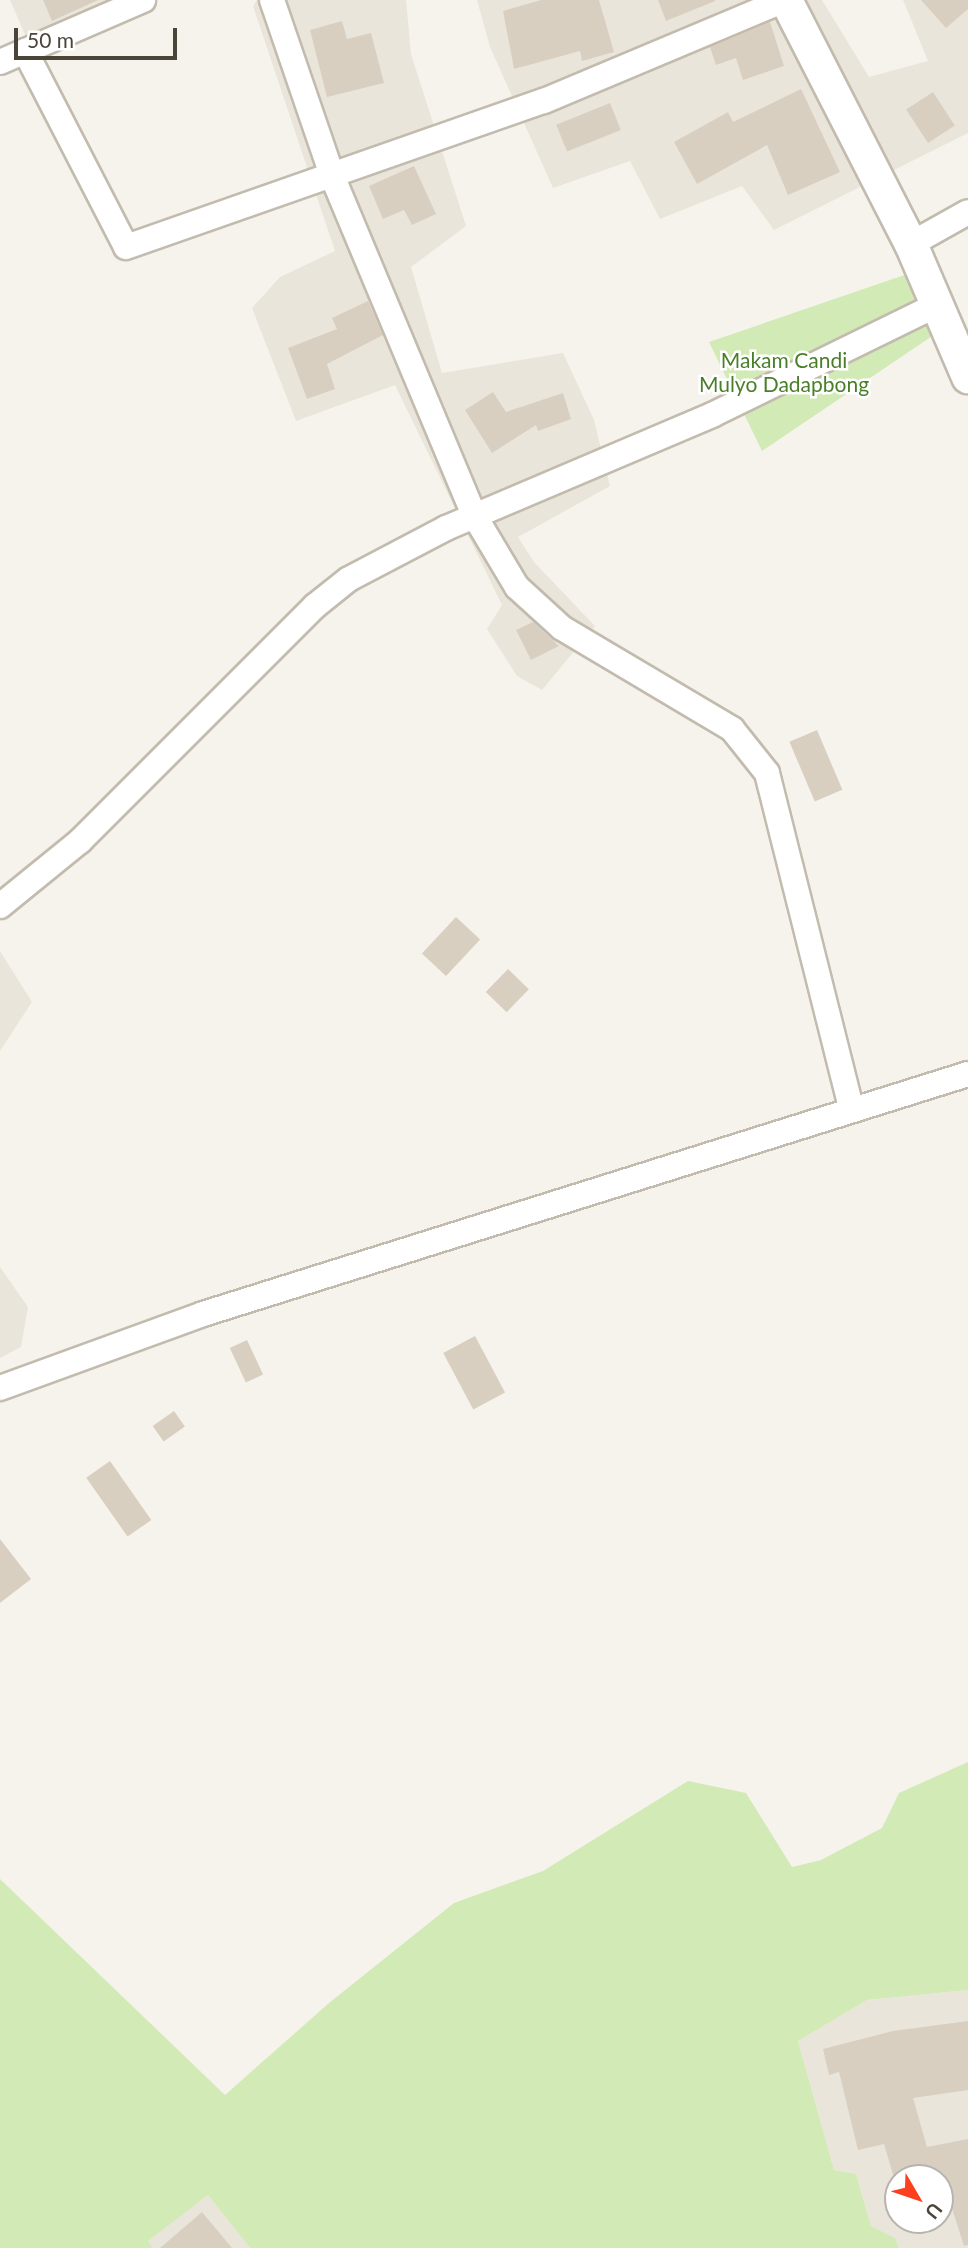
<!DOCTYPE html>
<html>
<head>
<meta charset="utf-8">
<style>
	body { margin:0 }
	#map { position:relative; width:968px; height:2248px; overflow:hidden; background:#f6f3ec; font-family:Lato,sans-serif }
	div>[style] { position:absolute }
	.residential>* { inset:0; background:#eae5da }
	.green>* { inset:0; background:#d2eab5 }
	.building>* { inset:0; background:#d8cfc1; transform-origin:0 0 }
	.roads { filter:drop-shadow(2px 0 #c2bbae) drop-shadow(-2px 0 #c2bbae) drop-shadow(0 2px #c2bbae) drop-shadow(0 -2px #c2bbae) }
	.minor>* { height:24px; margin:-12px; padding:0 12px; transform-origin:12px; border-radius:12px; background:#fff }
	.tertiary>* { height:32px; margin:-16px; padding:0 16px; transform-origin:16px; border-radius:16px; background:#fff }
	span { translate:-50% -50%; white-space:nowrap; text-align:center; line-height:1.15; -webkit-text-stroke:5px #fff; paint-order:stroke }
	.park-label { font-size:21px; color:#4a7f2a }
	.north { position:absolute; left:884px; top:2164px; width:70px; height:70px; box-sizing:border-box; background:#fff; border:2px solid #b7b4b0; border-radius:50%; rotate:129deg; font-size:19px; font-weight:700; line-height:28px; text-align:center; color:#4b4439 }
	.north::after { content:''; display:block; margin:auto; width:24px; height:32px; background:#fc3f1d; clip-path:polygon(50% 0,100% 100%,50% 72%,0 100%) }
	.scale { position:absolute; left:14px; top:28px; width:163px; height:32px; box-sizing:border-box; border:4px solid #4b4439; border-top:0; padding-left:9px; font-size:21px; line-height:24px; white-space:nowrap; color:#4b4439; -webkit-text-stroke:5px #fff; paint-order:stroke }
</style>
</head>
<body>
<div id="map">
	<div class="residential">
		<i style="clip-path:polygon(10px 0,118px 0,31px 48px)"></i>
		<i style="clip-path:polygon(257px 0,406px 0,411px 54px,466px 226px,411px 267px,442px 373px,563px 353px,594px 420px,610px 486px,518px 537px,534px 562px,595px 626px,542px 690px,517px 676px,487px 629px,502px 605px,395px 385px,296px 421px,252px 308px,280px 277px,335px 251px,253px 6px)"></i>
		<i style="clip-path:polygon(477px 0,822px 0,869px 77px,928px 61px,903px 0,968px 0,968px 133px,774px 230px,742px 186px,660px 219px,630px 161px,553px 188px,490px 47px)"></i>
		<i style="clip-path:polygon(0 951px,32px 1002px,0 1051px)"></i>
		<i style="clip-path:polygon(0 1267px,28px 1307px,21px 1347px,0 1358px)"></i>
		<i style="clip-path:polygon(evenodd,968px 1990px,968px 2248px,899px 2248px,894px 2238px,871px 2226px,856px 2174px,834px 2170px,798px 2041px,867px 2000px,968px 1990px,898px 2178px,940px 2178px,940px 2220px,898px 2220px,898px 2178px)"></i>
		<i style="clip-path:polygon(208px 2195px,250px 2248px,153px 2248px,147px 2241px)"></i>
	</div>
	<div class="green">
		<i style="clip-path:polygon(922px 269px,947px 326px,762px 451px,709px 342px)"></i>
		<i style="clip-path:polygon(968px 1762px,968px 1990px,867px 2000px,798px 2041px,834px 2170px,856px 2174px,871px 2226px,895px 2238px,899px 2248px,250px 2248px,208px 2195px,148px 2241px,153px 2248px,0 2248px,0 1879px,225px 2095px,329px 2003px,454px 1903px,543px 1871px,688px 1781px,746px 1793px,792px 1867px,821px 1860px,882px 1828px,899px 1793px)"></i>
	</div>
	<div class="building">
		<i style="clip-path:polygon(43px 0,98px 0,52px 21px)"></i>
		<i style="clip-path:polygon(541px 0,599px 0,614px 52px,582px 61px,580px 51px,514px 69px,503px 11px)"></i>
		<i style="clip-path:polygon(658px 0,715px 0,715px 1px,666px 21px)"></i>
		<i style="clip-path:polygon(921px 0,968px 0,968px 9px,946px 28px)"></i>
		<i style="clip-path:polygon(342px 21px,347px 39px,371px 33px,384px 83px,327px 97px,310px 30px)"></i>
		<i style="clip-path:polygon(770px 22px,784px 66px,743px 80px,736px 58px,716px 65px,710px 47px)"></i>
		<i style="clip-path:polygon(801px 89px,840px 172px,788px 195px,767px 145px,697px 184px,674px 142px,728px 112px,733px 122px)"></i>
		<i style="left:933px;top:92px;width:40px;height:32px;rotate:57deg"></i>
		<i style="left:610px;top:103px;width:29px;height:58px;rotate:68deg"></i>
		<i style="clip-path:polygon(414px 166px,436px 214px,412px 225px,404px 210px,383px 219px,369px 186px)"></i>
		<i style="clip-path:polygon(368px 301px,383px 335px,327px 364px,335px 389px,307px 399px,288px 348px,337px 329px,332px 318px)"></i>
		<i style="clip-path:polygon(493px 392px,506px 412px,563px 393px,571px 419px,538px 431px,536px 425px,492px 453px,465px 410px)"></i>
		<i style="clip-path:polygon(533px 622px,559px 646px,531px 660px,516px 630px)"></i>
		<i style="left:817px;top:730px;width:65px;height:30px;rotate:67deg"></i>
		<i style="left:456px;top:917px;width:33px;height:50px;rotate:43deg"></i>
		<i style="left:508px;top:969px;width:29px;height:32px;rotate:44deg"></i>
		<i style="left:475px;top:1336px;width:64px;height:36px;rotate:62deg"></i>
		<i style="left:247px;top:1340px;width:38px;height:19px;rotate:65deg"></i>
		<i style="left:174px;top:1411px;width:19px;height:26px;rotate:55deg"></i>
		<i style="left:110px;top:1461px;width:72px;height:29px;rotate:55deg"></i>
		<i style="clip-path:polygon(0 1539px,31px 1579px,0 1603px)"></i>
		<i style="clip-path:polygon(968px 2021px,968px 2090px,913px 2098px,927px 2147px,968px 2139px,968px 2245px,964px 2246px,949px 2199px,940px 2202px,940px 2178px,894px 2178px,884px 2144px,858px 2150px,839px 2072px,829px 2075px,823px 2049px,893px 2031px)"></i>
		<i style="clip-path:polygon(202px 2212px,232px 2248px,160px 2248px)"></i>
	</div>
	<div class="roads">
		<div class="minor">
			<i style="left:272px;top:0;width:188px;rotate:71.1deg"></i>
			<i style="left:333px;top:178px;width:365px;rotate:67.3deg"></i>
			<i style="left:474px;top:515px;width:84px;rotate:59.2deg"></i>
			<i style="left:517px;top:587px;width:61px;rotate:42.3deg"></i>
			<i style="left:562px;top:628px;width:198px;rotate:30.7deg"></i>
			<i style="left:732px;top:729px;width:56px;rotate:51.5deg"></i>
			<i style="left:767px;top:773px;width:344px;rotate:75.9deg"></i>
			<i style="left:25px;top:51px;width:220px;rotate:62.7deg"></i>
			<i style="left:126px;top:247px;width:443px;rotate:-19.3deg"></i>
			<i style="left:544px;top:101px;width:260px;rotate:-22.8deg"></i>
			<i style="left:0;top:62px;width:156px;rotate:-23.4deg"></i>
			<i style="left:911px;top:244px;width:65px;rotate:-29.3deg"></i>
			<i style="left:0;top:906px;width:103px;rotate:-39.1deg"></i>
			<i style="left:80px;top:841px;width:332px;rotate:-45deg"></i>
			<i style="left:315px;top:606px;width:43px;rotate:-38.5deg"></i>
			<i style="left:349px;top:579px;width:110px;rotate:-27.7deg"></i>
			<i style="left:446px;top:528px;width:289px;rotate:-23deg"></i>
			<i style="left:712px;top:415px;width:250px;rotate:-26.1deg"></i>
			<i style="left:0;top:1388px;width:216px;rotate:-20deg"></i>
			<i style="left:203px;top:1314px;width:802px;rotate:-17.42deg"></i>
		</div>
		<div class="tertiary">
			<i style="left:786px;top:0;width:274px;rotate:62.9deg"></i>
			<i style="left:911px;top:244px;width:145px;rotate:66.8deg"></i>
		</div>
	</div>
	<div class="park-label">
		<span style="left:784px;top:372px">Makam Candi<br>Mulyo Dadapbong</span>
	</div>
	<div class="north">U</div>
	<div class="scale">50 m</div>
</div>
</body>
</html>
